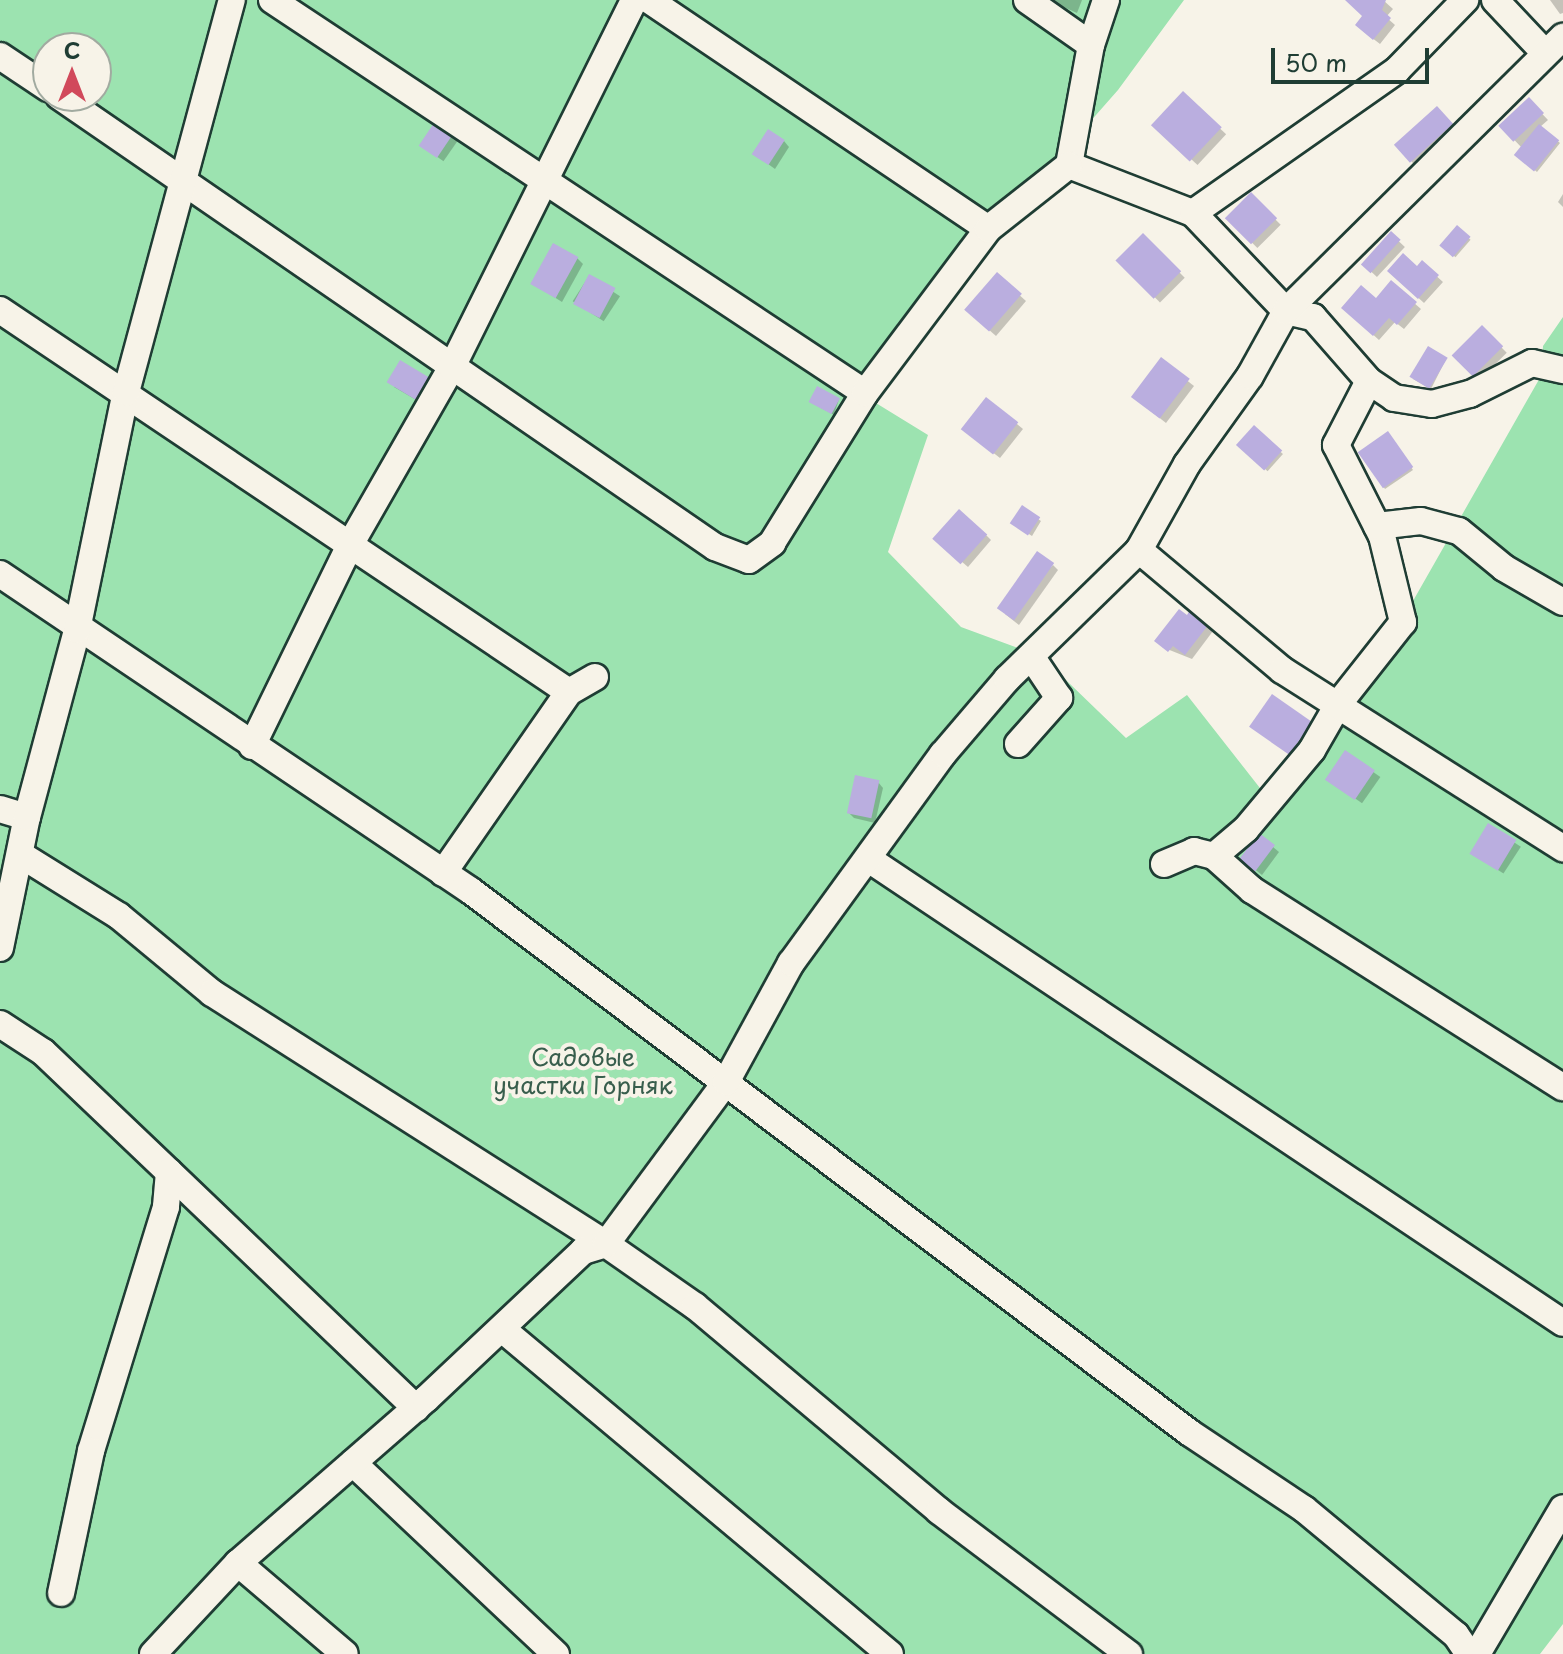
<!DOCTYPE html>
<html>
<head>
<meta charset="utf-8">
<style>
	body { margin:0 }
	#map { position:relative; width:1563px; height:1654px; overflow:hidden; background:#f7f3e8; font-family:"Playpen Sans",sans-serif }
	div>[style] { position:absolute }
	.green>* { inset:0; background:#9ce3b0 }
	.shadow>* { inset:0; background:#0003; transform-origin:0 0 }
	.building>* { inset:0; background:#baaedf; transform-origin:0 0 }
	.roads { filter:drop-shadow(2px 0 #1f3d34) drop-shadow(-2px 0 #1f3d34) drop-shadow(0 2px #1f3d34) drop-shadow(0 -2px #1f3d34) }
	.minor>* { height:26px; margin:-13px; padding:0 13px; transform-origin:13px; border-radius:13px; background:#f7f3e8 }
	span { translate:-50% -50%; white-space:nowrap; text-align:center; line-height:1.15; -webkit-text-stroke:8px #f7f3e8; paint-order:stroke }
	.park-label { font-size:24px; color:#385e4d }
	.north { position:absolute; left:32px; top:32px; width:80px; height:80px; box-sizing:border-box; background:#f7f3e8; border:2px solid #a1aaa0; border-radius:50%; rotate:0deg; font-size:22px; font-weight:700; line-height:32px; text-align:center; color:#1f3d34 }
	.north::after { content:''; display:block; margin:auto; width:28px; height:36px; background:#d1495b; clip-path:polygon(50% 0,100% 100%,50% 72%,0 100%) }
	.scale { position:absolute; left:1271px; top:48px; width:158px; height:36px; box-sizing:border-box; border:4px solid #1f3d34; border-top:0; padding-left:10px; font-size:24px; line-height:28px; white-space:nowrap; color:#1f3d34; -webkit-text-stroke:6px #f7f3e8; paint-order:stroke }
</style>
</head>
<body>
<div id="map">
	<div class="green">
		<i style="clip-path:polygon(evenodd,0 0,1184px 0,1118px 90px,992px 233px,871px 400px,928px 435px,888px 552px,961px 627px,1042px 657px,1126px 738px,1187px 695px,1267px 797px,1368px 680px,1541px 376px,1543px 346px,1563px 317px,1563px 1624px,1540px 1654px,0 1654px,0 0,48px 48px,96px 48px,96px 96px,48px 96px,48px 48px)"></i>
	</div>
	<div class="shadow">
		<i style="clip-path:polygon(1048px 0,1082px 0,1077px 13px)"></i>
		<i style="clip-path:polygon(1348px 0,1383px 0,1393px 9px,1386px 17px,1395px 25px,1380px 44px,1363px 31px,1364px 17px)"></i>
		<i style="clip-path:polygon(1550px 0,1563px 0,1563px 13px,1560px 14px)"></i>
		<i style="left:1183px;top:94px;width:59px;height:42px;rotate:43deg"></i>
		<i style="clip-path:polygon(1529px 100px,1548px 120px,1540px 127px,1560px 143px,1537px 172px,1517px 155px,1522px 148px,1501px 126px)"></i>
		<i style="left:1437px;top:109px;width:30px;height:54px;rotate:48deg"></i>
		<i style="left:436px;top:123px;width:28px;height:27px;rotate:35deg"></i>
		<i style="clip-path:polygon(784px 141px,789px 147px,775px 169px,754px 154px)"></i>
		<i style="clip-path:polygon(1563px 194px,1563px 207px,1558px 202px)"></i>
		<i style="left:1251px;top:195px;width:42px;height:33px;rotate:45deg"></i>
		<i style="left:1457px;top:228px;width:18px;height:23px;rotate:41deg"></i>
		<i style="left:1391px;top:234px;width:19px;height:41px;rotate:43deg"></i>
		<i style="left:1143px;top:236px;width:59px;height:35px;rotate:45deg"></i>
		<i style="clip-path:polygon(577px 258px,583px 264px,562px 302px,532px 283px)"></i>
		<i style="clip-path:polygon(1422px 263px,1443px 282px,1424px 303px,1389px 271px,1417px 269px)"></i>
		<i style="clip-path:polygon(997px 275px,1026px 301px,996px 336px,972px 315px)"></i>
		<i style="left:589px;top:276px;width:37px;height:30px;rotate:33deg"></i>
		<i style="clip-path:polygon(1391px 283px,1421px 309px,1404px 329px,1395px 322px,1379px 340px,1349px 313px,1376px 301px)"></i>
		<i style="left:1482px;top:328px;width:35px;height:39px;rotate:45deg"></i>
		<i style="clip-path:polygon(1446px 359px,1431px 389px,1413px 379px)"></i>
		<i style="clip-path:polygon(1161px 360px,1194px 386px,1166px 423px,1138px 401px)"></i>
		<i style="clip-path:polygon(401px 362px,435px 385px,423px 404px,394px 387px)"></i>
		<i style="clip-path:polygon(839px 399px,834px 415px,814px 404px)"></i>
		<i style="clip-path:polygon(987px 400px,1023px 429px,1000px 458px,969px 434px)"></i>
		<i style="left:1254px;top:428px;width:39px;height:23px;rotate:42deg"></i>
		<i style="clip-path:polygon(1390px 435px,1413px 470px,1385px 489px,1383px 486px)"></i>
		<i style="clip-path:polygon(1022px 508px,1041px 521px,1032px 536px,1015px 525px)"></i>
		<i style="clip-path:polygon(986px 535px,991px 540px,968px 567px,941px 544px)"></i>
		<i style="clip-path:polygon(1053px 565px,1058px 570px,1019px 625px,1005px 614px)"></i>
		<i style="clip-path:polygon(1207px 626px,1213px 631px,1192px 659px,1162px 647px)"></i>
		<i style="clip-path:polygon(1310px 724px,1316px 729px,1296px 758px,1258px 732px)"></i>
		<i style="left:1346px;top:753px;width:42px;height:32px;rotate:35deg"></i>
		<i style="clip-path:polygon(878px 782px,883px 788px,875px 823px,854px 818px,848px 812px)"></i>
		<i style="left:1489px;top:826px;width:38px;height:32px;rotate:33deg"></i>
		<i style="clip-path:polygon(1260px 836px,1279px 852px,1262px 875px,1248px 864px)"></i>
	</div>
	<div class="building">
		<i style="clip-path:polygon(1345px 0,1386px 0,1382px 10px,1391px 18px,1373px 40px,1355px 25px,1362px 16px)"></i>
		<i style="left:1183px;top:91px;width:53px;height:47px;rotate:43deg"></i>
		<i style="left:1529px;top:97px;width:22px;height:42px;rotate:47deg"></i>
		<i style="left:1437px;top:106px;width:24px;height:58px;rotate:48deg"></i>
		<i style="left:436px;top:120px;width:22px;height:31px;rotate:34deg"></i>
		<i style="left:1539px;top:124px;width:26px;height:40px;rotate:39deg"></i>
		<i style="left:768px;top:129px;width:20px;height:30px;rotate:33deg"></i>
		<i style="left:1251px;top:192px;width:37px;height:37px;rotate:45deg"></i>
		<i style="left:1457px;top:225px;width:18px;height:27px;rotate:41deg"></i>
		<i style="left:1391px;top:231px;width:13px;height:45px;rotate:42deg"></i>
		<i style="left:1143px;top:233px;width:54px;height:39px;rotate:45deg"></i>
		<i style="left:553px;top:243px;width:29px;height:47px;rotate:29deg"></i>
		<i style="clip-path:polygon(1403px 253px,1417px 266px,1422px 260px,1439px 275px,1418px 299px,1387px 271px)"></i>
		<i style="left:997px;top:272px;width:33px;height:50px;rotate:41deg"></i>
		<i style="left:589px;top:274px;width:30px;height:34px;rotate:28deg"></i>
		<i style="clip-path:polygon(1391px 280px,1417px 302px,1397px 325px,1389px 318px,1373px 336px,1341px 308px,1361px 285px,1376px 298px)"></i>
		<i style="left:1482px;top:325px;width:30px;height:43px;rotate:45deg"></i>
		<i style="left:1428px;top:346px;width:23px;height:36px;rotate:31deg"></i>
		<i style="left:1161px;top:357px;width:36px;height:50px;rotate:37deg"></i>
		<i style="left:400px;top:360px;width:35px;height:26px;rotate:31deg"></i>
		<i style="left:817px;top:386px;width:26px;height:18px;rotate:28deg"></i>
		<i style="left:986px;top:397px;width:41px;height:41px;rotate:38deg"></i>
		<i style="left:1254px;top:425px;width:38px;height:27px;rotate:42deg"></i>
		<i style="left:1388px;top:431px;width:44px;height:37px;rotate:55deg"></i>
		<i style="left:1022px;top:505px;width:22px;height:22px;rotate:34deg"></i>
		<i style="left:959px;top:509px;width:38px;height:40px;rotate:42deg"></i>
		<i style="left:1037px;top:551px;width:21px;height:70px;rotate:35deg"></i>
		<i style="clip-path:polygon(1179px 609px,1187px 615px,1190px 610px,1209px 624px,1185px 655px,1173px 646px,1168px 652px,1154px 641px)"></i>
		<i style="left:1272px;top:694px;width:49px;height:40px;rotate:35deg"></i>
		<i style="left:1345px;top:750px;width:36px;height:36px;rotate:34deg"></i>
		<i style="left:855px;top:775px;width:25px;height:39px;rotate:12deg"></i>
		<i style="left:1488px;top:823px;width:33px;height:36px;rotate:31deg"></i>
		<i style="left:1259px;top:833px;width:20px;height:33px;rotate:37deg"></i>
	</div>
	<div class="roads">
		<div class="minor">
			<i style="left:272px;top:0;width:711px;rotate:33.53deg"></i>
			<i style="left:649px;top:0;width:409px;rotate:34deg"></i>
			<i style="left:1027px;top:0;width:78px;rotate:35.1deg"></i>
			<i style="left:1106px;top:0;width:47px;rotate:108.4deg"></i>
			<i style="left:1091px;top:45px;width:122px;rotate:100.4deg"></i>
			<i style="left:1069px;top:165px;width:133px;rotate:21.2deg"></i>
			<i style="left:1193px;top:213px;width:135px;rotate:46.5deg"></i>
			<i style="left:1286px;top:311px;width:28px;rotate:13deg"></i>
			<i style="left:1313px;top:317px;width:85px;rotate:48.8deg"></i>
			<i style="left:1369px;top:381px;width:30px;rotate:34deg"></i>
			<i style="left:1394px;top:398px;width:38px;rotate:9deg"></i>
			<i style="left:1432px;top:404px;width:39px;rotate:-15deg"></i>
			<i style="left:1470px;top:394px;width:69px;rotate:-26.6deg"></i>
			<i style="left:1532px;top:363px;width:32px;rotate:13deg"></i>
			<i style="left:1495px;top:0;width:71px;rotate:46.7deg"></i>
			<i style="left:0;top:56px;width:58px;rotate:33.7deg"></i>
			<i style="left:59px;top:96px;width:796px;rotate:34.51deg"></i>
			<i style="left:715px;top:547px;width:36px;rotate:21deg"></i>
			<i style="left:749px;top:560px;width:29px;rotate:-36deg"></i>
			<i style="left:772px;top:543px;width:176px;rotate:-58.2deg"></i>
			<i style="left:865px;top:393px;width:205px;rotate:-53.1deg"></i>
			<i style="left:988px;top:229px;width:103px;rotate:-38.3deg"></i>
			<i style="left:1193px;top:213px;width:249px;rotate:-35deg"></i>
			<i style="left:1397px;top:70px;width:98px;rotate:-45.8deg"></i>
			<i style="left:0;top:310px;width:685px;rotate:33.88deg"></i>
			<i style="left:1369px;top:381px;width:72px;rotate:117.3deg"></i>
			<i style="left:1336px;top:445px;width:102px;rotate:63.2deg"></i>
			<i style="left:1382px;top:536px;width:89px;rotate:76.3deg"></i>
			<i style="left:1403px;top:622px;width:103px;rotate:128.3deg"></i>
			<i style="left:1339px;top:703px;width:54px;rotate:119.9deg"></i>
			<i style="left:1312px;top:750px;width:103px;rotate:129.9deg"></i>
			<i style="left:1246px;top:829px;width:42px;rotate:139.8deg"></i>
			<i style="left:1214px;top:856px;width:51px;rotate:41.8deg"></i>
			<i style="left:1252px;top:890px;width:368px;rotate:32.4deg"></i>
			<i style="left:1377px;top:526px;width:44px;rotate:-6.5deg"></i>
			<i style="left:1421px;top:521px;width:39px;rotate:15deg"></i>
			<i style="left:1459px;top:531px;width:58px;rotate:39.4deg"></i>
			<i style="left:1504px;top:568px;width:68px;rotate:30deg"></i>
			<i style="left:1139px;top:550px;width:187px;rotate:40deg"></i>
			<i style="left:1282px;top:670px;width:333px;rotate:32.4deg"></i>
			<i style="left:0;top:574px;width:568px;rotate:33.94deg"></i>
			<i style="left:471px;top:891px;width:900px;rotate:37.01deg"></i>
			<i style="left:1190px;top:1433px;width:137px;rotate:33.7deg"></i>
			<i style="left:1304px;top:1509px;width:197px;rotate:39.7deg"></i>
			<i style="left:1456px;top:1635px;width:23px;rotate:56deg"></i>
			<i style="left:1018px;top:744px;width:62px;rotate:-48.3deg"></i>
			<i style="left:1059px;top:698px;width:50px;rotate:-123.7deg"></i>
			<i style="left:252px;top:746px;width:226px;rotate:-64deg"></i>
			<i style="left:351px;top:543px;width:203px;rotate:-60.2deg"></i>
			<i style="left:452px;top:367px;width:410px;rotate:-63.6deg"></i>
			<i style="left:0;top:809px;width:28px;rotate:17deg"></i>
			<i style="left:21px;top:855px;width:115px;rotate:31.9deg"></i>
			<i style="left:119px;top:916px;width:121px;rotate:39.6deg"></i>
			<i style="left:212px;top:993px;width:467px;rotate:32.5deg"></i>
			<i style="left:606px;top:1244px;width:108px;rotate:34.9deg"></i>
			<i style="left:695px;top:1306px;width:319px;rotate:40deg"></i>
			<i style="left:939px;top:1511px;width:238px;rotate:37deg"></i>
			<i style="left:870px;top:860px;width:833px;rotate:33.75deg"></i>
			<i style="left:1164px;top:864px;width:33px;rotate:-23deg"></i>
			<i style="left:1194px;top:851px;width:21px;rotate:14deg"></i>
			<i style="left:443px;top:873px;width:221px;rotate:-55.2deg"></i>
			<i style="left:569px;top:692px;width:30px;rotate:-30deg"></i>
			<i style="left:0;top:948px;width:134px;rotate:-78.4deg"></i>
			<i style="left:27px;top:817px;width:194px;rotate:-75deg"></i>
			<i style="left:77px;top:630px;width:243px;rotate:-78.4deg"></i>
			<i style="left:126px;top:392px;width:406px;rotate:-74.9deg"></i>
			<i style="left:0;top:1024px;width:51px;rotate:33.1deg"></i>
			<i style="left:43px;top:1052px;width:174px;rotate:43.6deg"></i>
			<i style="left:169px;top:1172px;width:35px;rotate:95deg"></i>
			<i style="left:166px;top:1207px;width:255px;rotate:107.1deg"></i>
			<i style="left:91px;top:1451px;width:145px;rotate:101.9deg"></i>
			<i style="left:169px;top:1172px;width:342px;rotate:43.7deg"></i>
			<i style="left:502px;top:1329px;width:506px;rotate:39.95deg"></i>
			<i style="left:353px;top:1463px;width:279px;rotate:43.3deg"></i>
			<i style="left:238px;top:1563px;width:140px;rotate:40.4deg"></i>
			<i style="left:153px;top:1654px;width:125px;rotate:-47deg"></i>
			<i style="left:238px;top:1563px;width:249px;rotate:-41.1deg"></i>
			<i style="left:426px;top:1399px;width:216px;rotate:-43.3deg"></i>
			<i style="left:583px;top:1251px;width:24px;rotate:-17deg"></i>
			<i style="left:606px;top:1244px;width:202px;rotate:-53.5deg"></i>
			<i style="left:726px;top:1082px;width:136px;rotate:-61.4deg"></i>
			<i style="left:791px;top:963px;width:258px;rotate:-54deg"></i>
			<i style="left:943px;top:754px;width:99px;rotate:-49.5deg"></i>
			<i style="left:1007px;top:679px;width:185px;rotate:-44.3deg"></i>
			<i style="left:1139px;top:550px;width:98px;rotate:-60.8deg"></i>
			<i style="left:1187px;top:464px;width:108px;rotate:-54.4deg"></i>
			<i style="left:1250px;top:376px;width:74px;rotate:-61deg"></i>
			<i style="left:1286px;top:311px;width:390px;rotate:-44.7deg"></i>
			<i style="left:1477px;top:1654px;width:169px;rotate:-59.5deg"></i>
		</div>
	</div>
	<div class="park-label">
		<span style="left:583px;top:1071px">Садовые<br>участки Горняк</span>
	</div>
	<div class="north">С</div>
	<div class="scale">50 m</div>
</div>
</body>
</html>
